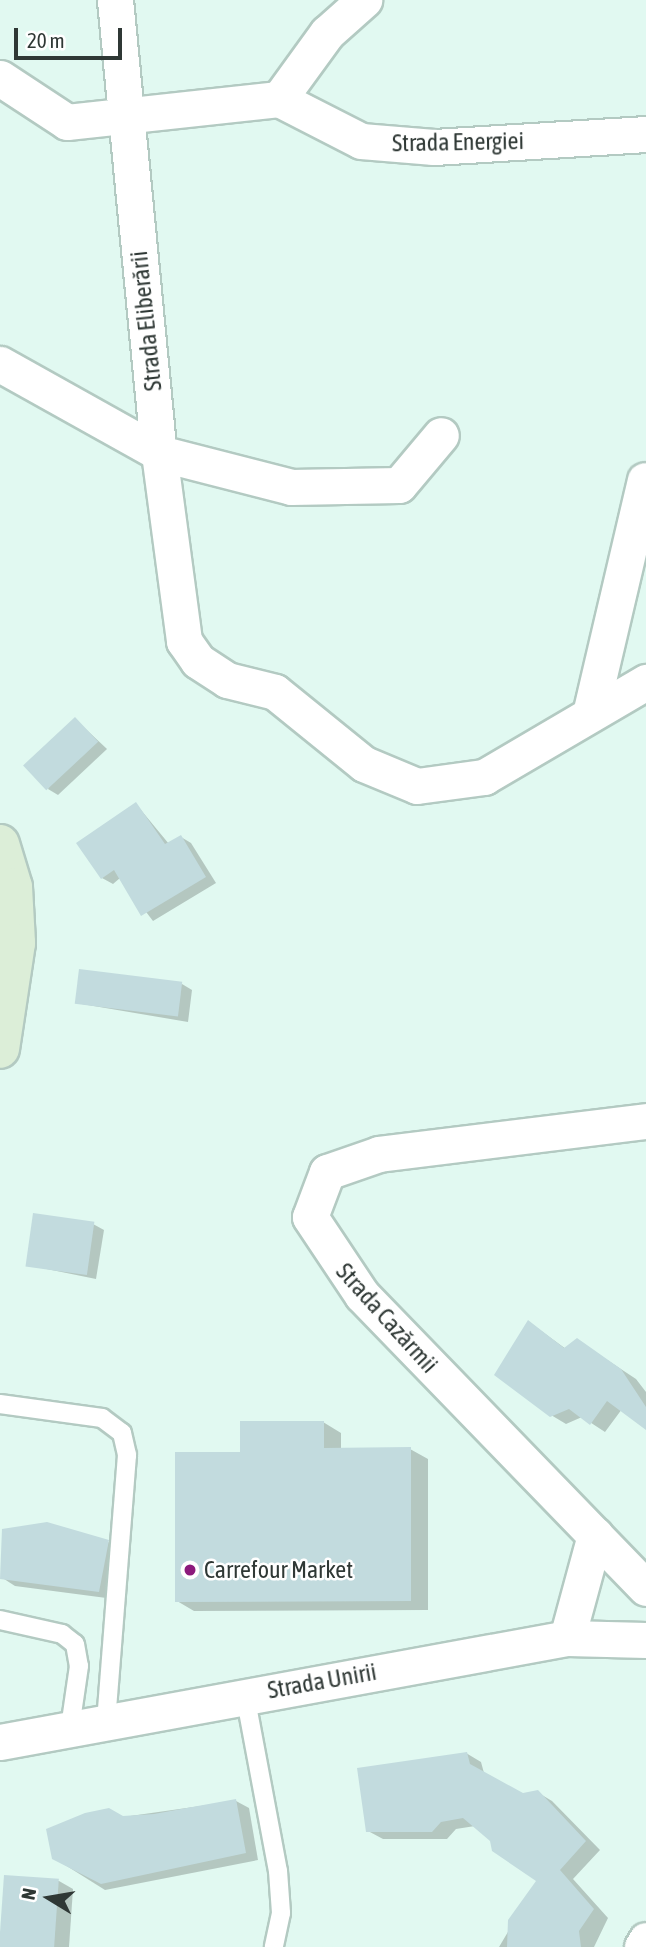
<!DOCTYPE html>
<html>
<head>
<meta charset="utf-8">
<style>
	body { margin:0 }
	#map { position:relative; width:646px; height:1947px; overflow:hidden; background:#e1f9f1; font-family:"Asap Condensed",sans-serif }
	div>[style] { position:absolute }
	.shadow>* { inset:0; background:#0003 }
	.building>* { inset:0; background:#c2dbde; transform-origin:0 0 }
	.roads { filter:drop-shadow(2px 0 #b3cac2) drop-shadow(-2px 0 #b3cac2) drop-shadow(0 2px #b3cac2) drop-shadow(0 -2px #b3cac2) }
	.lane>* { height:18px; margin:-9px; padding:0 9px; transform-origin:9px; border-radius:9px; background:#fff }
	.street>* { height:35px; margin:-17.5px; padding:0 17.5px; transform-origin:17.5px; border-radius:17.5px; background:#fff }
	.secondary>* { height:38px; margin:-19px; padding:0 19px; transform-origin:19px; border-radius:19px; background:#dceed8 }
	.dots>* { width:19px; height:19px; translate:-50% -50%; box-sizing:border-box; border:4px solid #fff; border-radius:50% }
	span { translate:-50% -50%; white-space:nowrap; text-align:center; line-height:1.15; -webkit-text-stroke:5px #fff; paint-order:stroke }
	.street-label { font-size:24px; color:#2f3835 }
	.poi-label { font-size:24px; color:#2f3835 }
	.left { translate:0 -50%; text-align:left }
	.north { position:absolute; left:14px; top:1863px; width:70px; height:70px; -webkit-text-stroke:5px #fff; paint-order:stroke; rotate:281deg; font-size:19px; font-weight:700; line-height:28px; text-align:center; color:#2f3835 }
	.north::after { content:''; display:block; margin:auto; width:24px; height:32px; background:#2f3835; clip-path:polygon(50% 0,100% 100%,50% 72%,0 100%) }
	.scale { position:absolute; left:14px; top:28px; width:108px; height:32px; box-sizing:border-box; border:4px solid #2f3835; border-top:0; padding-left:9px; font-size:21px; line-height:24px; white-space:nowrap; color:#2f3835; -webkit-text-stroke:5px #fff; paint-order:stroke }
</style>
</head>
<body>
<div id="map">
	<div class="shadow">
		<i style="clip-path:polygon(75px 719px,107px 749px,58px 795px,48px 789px)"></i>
		<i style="clip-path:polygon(136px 804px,169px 844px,181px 837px,191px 843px,216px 883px,153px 921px,120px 878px,113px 884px,102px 878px)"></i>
		<i style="clip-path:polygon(182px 984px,192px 990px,188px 1022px,76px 1003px)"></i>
		<i style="clip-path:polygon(93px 1224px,104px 1230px,96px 1279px,27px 1265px)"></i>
		<i style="clip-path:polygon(529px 1322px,566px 1349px,577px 1340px,636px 1379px,646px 1392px,646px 1428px,622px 1409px,605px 1432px,582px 1417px,566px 1424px,551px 1415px)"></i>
		<i style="clip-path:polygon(323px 1422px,341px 1433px,341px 1449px,410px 1449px,428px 1459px,428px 1610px,194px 1611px,177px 1601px,242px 1454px)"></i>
		<i style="clip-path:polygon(108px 1542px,123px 1550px,114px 1599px,15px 1586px,1px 1577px)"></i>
		<i style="clip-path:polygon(466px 1753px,481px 1762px,484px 1773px,523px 1794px,537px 1792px,552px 1801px,600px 1850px,573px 1879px,608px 1918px,594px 1947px,499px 1947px,538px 1881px,475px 1826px,456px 1829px,447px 1839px,383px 1839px,368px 1831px)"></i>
		<i style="clip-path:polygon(236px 1801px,249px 1808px,258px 1860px,105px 1890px,54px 1858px,123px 1817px)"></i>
		<i style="clip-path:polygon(5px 1877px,59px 1881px,73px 1889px,69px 1947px,0 1947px)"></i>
	</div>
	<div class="building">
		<i style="left:75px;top:717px;width:34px;height:71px;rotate:47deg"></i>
		<i style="clip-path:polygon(136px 802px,165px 844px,181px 835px,206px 877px,141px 916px,114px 870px,101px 879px,76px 843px)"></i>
		<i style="left:79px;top:969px;width:104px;height:35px;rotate:7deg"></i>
		<i style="left:33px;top:1213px;width:62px;height:54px;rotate:8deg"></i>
		<i style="clip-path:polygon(528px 1320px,564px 1348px,577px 1338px,621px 1369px,646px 1407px,646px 1430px,607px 1401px,590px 1425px,569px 1409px,550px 1417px,494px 1375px)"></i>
		<i style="clip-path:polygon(240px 1421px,324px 1421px,324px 1448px,411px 1447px,411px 1601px,175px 1602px,175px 1452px,240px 1452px)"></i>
		<i style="clip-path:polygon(47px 1522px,109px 1540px,99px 1592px,0 1579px,2px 1529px)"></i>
		<i style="clip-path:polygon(467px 1752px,470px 1764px,523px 1793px,538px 1790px,586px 1841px,560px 1870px,594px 1909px,579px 1931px,581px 1947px,507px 1947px,508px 1920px,536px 1881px,492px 1851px,490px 1841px,463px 1818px,441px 1822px,432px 1832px,366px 1832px,357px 1768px)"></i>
		<i style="clip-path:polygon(236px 1799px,246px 1853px,101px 1884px,52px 1859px,46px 1829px,85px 1813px,109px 1808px,123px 1816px,154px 1814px)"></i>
		<i style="left:4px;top:1875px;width:55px;height:72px;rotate:4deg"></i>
	</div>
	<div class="roads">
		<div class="lane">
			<i style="left:0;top:1404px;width:103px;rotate:7.8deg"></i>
			<i style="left:102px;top:1418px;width:25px;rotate:37deg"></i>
			<i style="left:122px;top:1433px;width:23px;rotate:77deg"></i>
			<i style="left:127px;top:1455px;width:267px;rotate:94.5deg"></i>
			<i style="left:0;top:1620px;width:64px;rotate:12.7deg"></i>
			<i style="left:62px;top:1634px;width:16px;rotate:38deg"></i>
			<i style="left:75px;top:1644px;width:22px;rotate:80deg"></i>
			<i style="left:79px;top:1666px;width:63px;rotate:98.3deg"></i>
			<i style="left:245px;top:1695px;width:179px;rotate:79.4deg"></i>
			<i style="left:278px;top:1871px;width:42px;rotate:85.9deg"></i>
			<i style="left:281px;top:1913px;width:35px;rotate:102deg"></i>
		</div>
		<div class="street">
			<i style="left:115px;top:0;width:455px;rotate:84.5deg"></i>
			<i style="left:159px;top:453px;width:190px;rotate:82.4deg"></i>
			<i style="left:184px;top:641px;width:24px;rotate:55deg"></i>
			<i style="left:198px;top:661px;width:35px;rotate:33deg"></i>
			<i style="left:227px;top:680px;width:49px;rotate:14deg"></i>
			<i style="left:275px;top:692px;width:114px;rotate:39deg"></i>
			<i style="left:364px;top:764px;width:57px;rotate:22.5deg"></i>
			<i style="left:417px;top:786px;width:68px;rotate:-7.7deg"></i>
			<i style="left:484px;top:777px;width:188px;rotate:-30.4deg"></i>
			<i style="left:0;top:78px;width:80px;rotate:33.3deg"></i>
			<i style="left:67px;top:122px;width:213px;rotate:-6.2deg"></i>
			<i style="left:279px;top:99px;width:82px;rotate:-54deg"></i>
			<i style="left:327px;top:33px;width:50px;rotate:-41.7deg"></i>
			<i style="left:279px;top:99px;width:92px;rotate:27.1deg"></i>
			<i style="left:361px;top:141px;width:73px;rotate:4.7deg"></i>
			<i style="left:434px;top:147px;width:212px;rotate:-3.5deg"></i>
			<i style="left:0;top:364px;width:182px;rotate:29.2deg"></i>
			<i style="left:159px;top:453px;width:136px;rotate:14.4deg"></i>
			<i style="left:291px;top:487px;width:108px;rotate:-1.1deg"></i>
			<i style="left:399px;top:485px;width:65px;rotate:-50deg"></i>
			<i style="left:591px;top:710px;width:236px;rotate:-76.8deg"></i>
			<i style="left:646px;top:1121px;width:269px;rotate:173deg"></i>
			<i style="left:379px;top:1154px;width:55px;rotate:160.9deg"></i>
			<i style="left:327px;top:1172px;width:48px;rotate:110.7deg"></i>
			<i style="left:310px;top:1217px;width:94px;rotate:56.3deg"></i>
			<i style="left:362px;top:1295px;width:408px;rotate:45.9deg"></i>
			<i style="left:567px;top:1638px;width:107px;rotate:-74.8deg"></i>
			<i style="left:0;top:1742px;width:576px;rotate:-10.39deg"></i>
			<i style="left:567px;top:1638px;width:79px;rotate:1.5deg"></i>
			<i style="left:642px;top:1947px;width:8px;rotate:-60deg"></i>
		</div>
		<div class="secondary">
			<i style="left:0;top:844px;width:45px;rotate:73.2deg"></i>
			<i style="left:13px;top:887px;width:56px;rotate:86.9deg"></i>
			<i style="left:16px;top:943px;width:107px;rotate:98.6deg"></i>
		</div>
	</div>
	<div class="dots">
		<i style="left:190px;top:1570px;background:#8c1a7c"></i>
	</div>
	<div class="street-label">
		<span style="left:458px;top:142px;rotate:-1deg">Strada Energiei</span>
		<span style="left:146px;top:321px;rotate:-96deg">Strada Eliberării</span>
		<span style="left:387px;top:1318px;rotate:48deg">Strada Cazărmii</span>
		<span style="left:322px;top:1681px;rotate:-10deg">Strada Unirii</span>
	</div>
	<div class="poi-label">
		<span class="left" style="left:204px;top:1570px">Carrefour Market</span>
	</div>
	<div class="north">N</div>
	<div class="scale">20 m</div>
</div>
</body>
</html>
